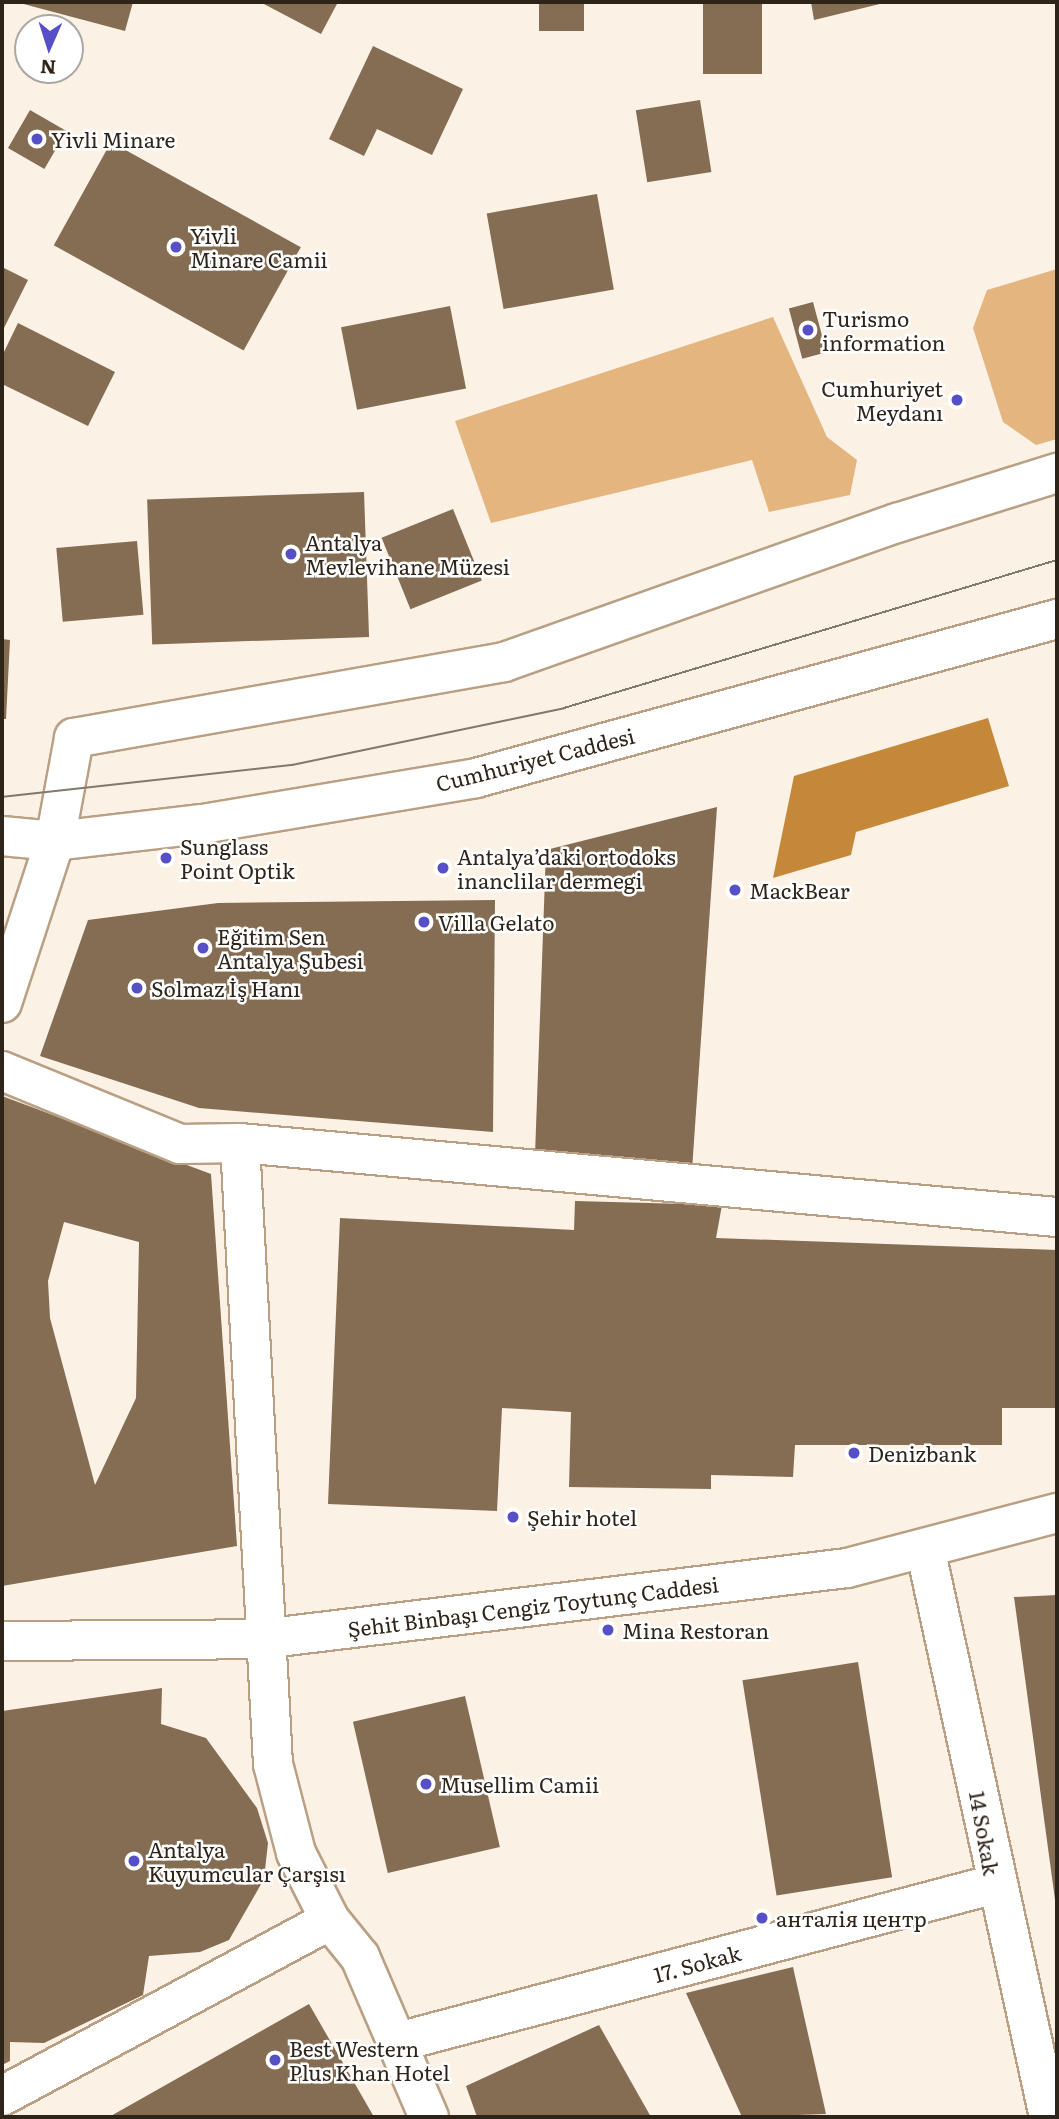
<!DOCTYPE html>
<html>
<head>
<meta charset="utf-8">
<style>
	body { margin:0 }
	#map { position:relative; width:1059px; height:2119px; overflow:hidden; background:#fcf1e5; font-family:Literata,serif }
	div>[style] { position:absolute }
	.green>* { inset:0; background:#e4b57f }
	.water>* { inset:0; background:#c58839 }
	.building>* { inset:0; background:#846d52; transform-origin:0 0 }
	.roads { filter:drop-shadow(2px 0 #b9a084) drop-shadow(-2px 0 #b9a084) drop-shadow(0 2px #b9a084) drop-shadow(0 -2px #b9a084) }
	.pedestrian>* { height:38px; margin:-19px; padding:0 19px; transform-origin:19px; border-radius:19px; background:#fff }
	.minor>* { height:38px; margin:-19px; padding:0 19px; transform-origin:19px; border-radius:19px; background:#fff }
	.secondary>* { height:38px; margin:-19px; padding:0 19px; transform-origin:19px; border-radius:19px; background:#fff }
	.tram>* { height:2px; margin:-1px; padding:0 1px; transform-origin:1px; border-radius:1px; background:#83786d }
	.dots>* { width:19px; height:19px; translate:-50% -50%; box-sizing:border-box; border:4px solid #fff; border-radius:50% }
	span { translate:-50% -50%; white-space:nowrap; text-align:center; line-height:1.15; -webkit-text-stroke:5px #fff; paint-order:stroke }
	.poi-label { font-size:21px; color:#2e2419 }
	.left { translate:0 -50%; text-align:left }
	.right { translate:-100% -50%; text-align:right }
	.street-label { font-size:21px; color:#2e2419 }
	.frame { position:absolute; inset:0; border:4px solid #2e2419; pointer-events:none }
	.north { position:absolute; left:14px; top:14px; width:70px; height:70px; box-sizing:border-box; background:#fff; border:2px solid #aba7a3; border-radius:50%; rotate:183deg; font-size:19px; font-weight:700; line-height:28px; text-align:center; color:#2e2419 }
	.north::after { content:''; display:block; margin:auto; width:24px; height:32px; background:#564fc6; clip-path:polygon(50% 0,100% 100%,50% 72%,0 100%) }
</style>
</head>
<body>
<div id="map">
	<div class="green">
		<i style="clip-path:polygon(1057px 269px,1057px 439px,1036px 445px,1003px 422px,973px 328px,987px 290px)"></i>
		<i style="clip-path:polygon(773px 317px,827px 437px,857px 460px,850px 495px,769px 512px,752px 460px,491px 523px,455px 421px)"></i>
	</div>
	<div class="water">
		<i style="clip-path:polygon(988px 718px,1009px 786px,856px 832px,851px 855px,773px 878px,794px 776px)"></i>
	</div>
	<div class="building">
		<i style="clip-path:polygon(16px 2px,133px 2px,125px 31px)"></i>
		<i style="clip-path:polygon(260px 2px,338px 2px,321px 34px)"></i>
		<i style="left:539px;top:2px;width:45px;height:29px"></i>
		<i style="left:703px;top:2px;width:59px;height:72px"></i>
		<i style="clip-path:polygon(811px 2px,888px 2px,814px 20px)"></i>
		<i style="clip-path:polygon(373px 46px,463px 89px,432px 155px,377px 129px,364px 156px,329px 139px)"></i>
		<i style="left:700px;top:100px;width:73px;height:65px;rotate:81deg"></i>
		<i style="left:30px;top:110px;width:42px;height:44px;rotate:30deg"></i>
		<i style="left:111px;top:142px;width:217px;height:118px;rotate:29deg"></i>
		<i style="left:597px;top:194px;width:97px;height:112px;rotate:80deg"></i>
		<i style="clip-path:polygon(2px 267px,28px 280px,2px 332px)"></i>
		<i style="left:813px;top:302px;width:52px;height:25px;rotate:75deg"></i>
		<i style="left:450px;top:306px;width:84px;height:111px;rotate:79deg"></i>
		<i style="clip-path:polygon(18px 323px,115px 372px,88px 426px,2px 384px,2px 356px)"></i>
		<i style="left:364px;top:492px;width:145px;height:217px;rotate:88deg"></i>
		<i style="left:453px;top:509px;width:77px;height:77px;rotate:68deg"></i>
		<i style="left:137px;top:541px;width:74px;height:81px;rotate:85deg"></i>
		<i style="clip-path:polygon(2px 639px,10px 640px,6px 719px,2px 719px)"></i>
		<i style="clip-path:polygon(717px 807px,692px 1170px,535px 1155px,546px 850px)"></i>
		<i style="clip-path:polygon(495px 900px,493px 1132px,199px 1108px,40px 1056px,88px 920px,218px 903px)"></i>
		<i style="clip-path:polygon(evenodd,2px 1096px,211px 1174px,237px 1546px,2px 1586px,2px 1096px,64px 1222px,139px 1242px,136px 1398px,95px 1485px,50px 1318px,48px 1281px,64px 1222px)"></i>
		<i style="clip-path:polygon(575px 1201px,722px 1205px,716px 1238px,1057px 1250px,1057px 1408px,1002px 1408px,1002px 1445px,795px 1445px,793px 1477px,711px 1475px,711px 1489px,569px 1487px,571px 1412px,502px 1408px,497px 1511px,328px 1504px,340px 1218px,574px 1230px)"></i>
		<i style="clip-path:polygon(1057px 1595px,1057px 1907px,1056px 1907px,1014px 1597px)"></i>
		<i style="left:858px;top:1662px;width:218px;height:117px;rotate:81deg"></i>
		<i style="clip-path:polygon(162px 1688px,161px 1724px,206px 1738px,257px 1808px,268px 1843px,264px 1879px,229px 1940px,200px 1952px,149px 1956px,143px 1995px,44px 2043px,10px 2042px,10px 2061px,2px 2065px,2px 1711px)"></i>
		<i style="left:465px;top:1696px;width:155px;height:115px;rotate:77deg"></i>
		<i style="clip-path:polygon(793px 1967px,826px 2114px,742px 2117px,686px 1993px)"></i>
		<i style="clip-path:polygon(309px 2004px,374px 2117px,109px 2117px)"></i>
		<i style="clip-path:polygon(599px 2025px,651px 2117px,477px 2117px,466px 2086px)"></i>
	</div>
	<div class="roads">
		<div class="pedestrian">
			<i style="left:2px;top:836px;width:53px;rotate:5.4deg"></i>
			<i style="left:55px;top:841px;width:148px;rotate:-6.6deg"></i>
			<i style="left:202px;top:824px;width:278px;rotate:-9.5deg"></i>
			<i style="left:476px;top:778px;width:602px;rotate:-15.31deg"></i>
			<i style="left:55px;top:841px;width:105px;rotate:-79.5deg"></i>
			<i style="left:74px;top:738px;width:437px;rotate:-10deg"></i>
			<i style="left:504px;top:662px;width:417px;rotate:-19.5deg"></i>
			<i style="left:897px;top:523px;width:168px;rotate:-17.4deg"></i>
			<i style="left:2px;top:1071px;width:192px;rotate:22.3deg"></i>
			<i style="left:180px;top:1144px;width:60px;rotate:-1deg"></i>
			<i style="left:240px;top:1143px;width:820px;rotate:5.18deg"></i>
			<i style="left:2px;top:2096px;width:372px;rotate:-28.2deg"></i>
		</div>
		<div class="minor">
			<i style="left:2px;top:1003px;width:170px;rotate:-71.9deg"></i>
			<i style="left:240px;top:1143px;width:622px;rotate:86.96deg"></i>
			<i style="left:273px;top:1764px;width:92px;rotate:75.5deg"></i>
			<i style="left:296px;top:1853px;width:75px;rotate:63.1deg"></i>
			<i style="left:330px;top:1920px;width:48px;rotate:51deg"></i>
			<i style="left:360px;top:1957px;width:174px;rotate:66.7deg"></i>
			<i style="left:925px;top:1548px;width:582px;rotate:77.71deg"></i>
			<i style="left:398px;top:2042px;width:618px;rotate:-14.82deg"></i>
		</div>
		<div class="secondary">
			<i style="left:2px;top:1641px;width:260px;rotate:-0.4deg"></i>
			<i style="left:262px;top:1639px;width:589px;rotate:-6.92deg"></i>
			<i style="left:847px;top:1568px;width:217px;rotate:-14.7deg"></i>
		</div>
	</div>
	<div class="tram">
		<i style="left:2px;top:797px;width:292px;rotate:-6.3deg"></i>
		<i style="left:292px;top:765px;width:278px;rotate:-11.8deg"></i>
		<i style="left:564px;top:708px;width:515px;rotate:-16.71deg"></i>
	</div>
	<div class="dots">
		<i style="left:37px;top:139px;background:#564fc6"></i>
		<i style="left:176px;top:247px;background:#564fc6"></i>
		<i style="left:808px;top:330px;background:#564fc6"></i>
		<i style="left:957px;top:400px;background:#564fc6"></i>
		<i style="left:291px;top:554px;background:#564fc6"></i>
		<i style="left:166px;top:858px;background:#564fc6"></i>
		<i style="left:443px;top:868px;background:#564fc6"></i>
		<i style="left:735px;top:890px;background:#564fc6"></i>
		<i style="left:424px;top:922px;background:#564fc6"></i>
		<i style="left:203px;top:948px;background:#564fc6"></i>
		<i style="left:137px;top:988px;background:#564fc6"></i>
		<i style="left:854px;top:1453px;background:#564fc6"></i>
		<i style="left:513px;top:1517px;background:#564fc6"></i>
		<i style="left:608px;top:1630px;background:#564fc6"></i>
		<i style="left:426px;top:1784px;background:#564fc6"></i>
		<i style="left:134px;top:1861px;background:#564fc6"></i>
		<i style="left:762px;top:1918px;background:#564fc6"></i>
		<i style="left:275px;top:2060px;background:#564fc6"></i>
	</div>
	<div class="poi-label">
		<span class="left" style="left:51px;top:139px">Yivli Minare</span>
		<span class="left" style="left:190px;top:247px">Yivli<br>Minare Camii</span>
		<span class="left" style="left:822px;top:330px">Turismo<br>information</span>
		<span class="right" style="left:943px;top:400px">Cumhuriyet<br>Meydanı</span>
		<span class="left" style="left:305px;top:554px">Antalya<br>Mevlevihane Müzesi</span>
		<span class="left" style="left:180px;top:858px">Sunglass<br>Point Optik</span>
		<span class="left" style="left:457px;top:868px">Antalya’daki ortodoks<br>inanclilar dermegi</span>
		<span class="left" style="left:749px;top:890px">MackBear</span>
		<span class="left" style="left:438px;top:922px">Villa Gelato</span>
		<span class="left" style="left:217px;top:948px">Eğitim Sen<br>Antalya Şubesi</span>
		<span class="left" style="left:151px;top:988px">Solmaz İş Hanı</span>
		<span class="left" style="left:868px;top:1453px">Denizbank</span>
		<span class="left" style="left:527px;top:1517px">Şehir hotel</span>
		<span class="left" style="left:622px;top:1630px">Mina Restoran</span>
		<span class="left" style="left:440px;top:1784px">Musellim Camii</span>
		<span class="left" style="left:148px;top:1861px">Antalya<br>Kuyumcular Çarşısı</span>
		<span class="left" style="left:776px;top:1918px">анталія центр</span>
		<span class="left" style="left:289px;top:2060px">Best Western<br>Plus Khan Hotel</span>
	</div>
	<div class="street-label">
		<span style="left:535px;top:759px;rotate:-14deg">Cumhuriyet Caddesi</span>
		<span style="left:533px;top:1606px;rotate:-7deg">Şehit Binbaşı Cengiz Toytunç Caddesi</span>
		<span style="left:985px;top:1833px;rotate:80deg">14 Sokak</span>
		<span style="left:697px;top:1963px;rotate:-15deg">17. Sokak</span>
	</div>
	<div class="frame"></div>
	<div class="north">N</div>
</div>
</body>
</html>
